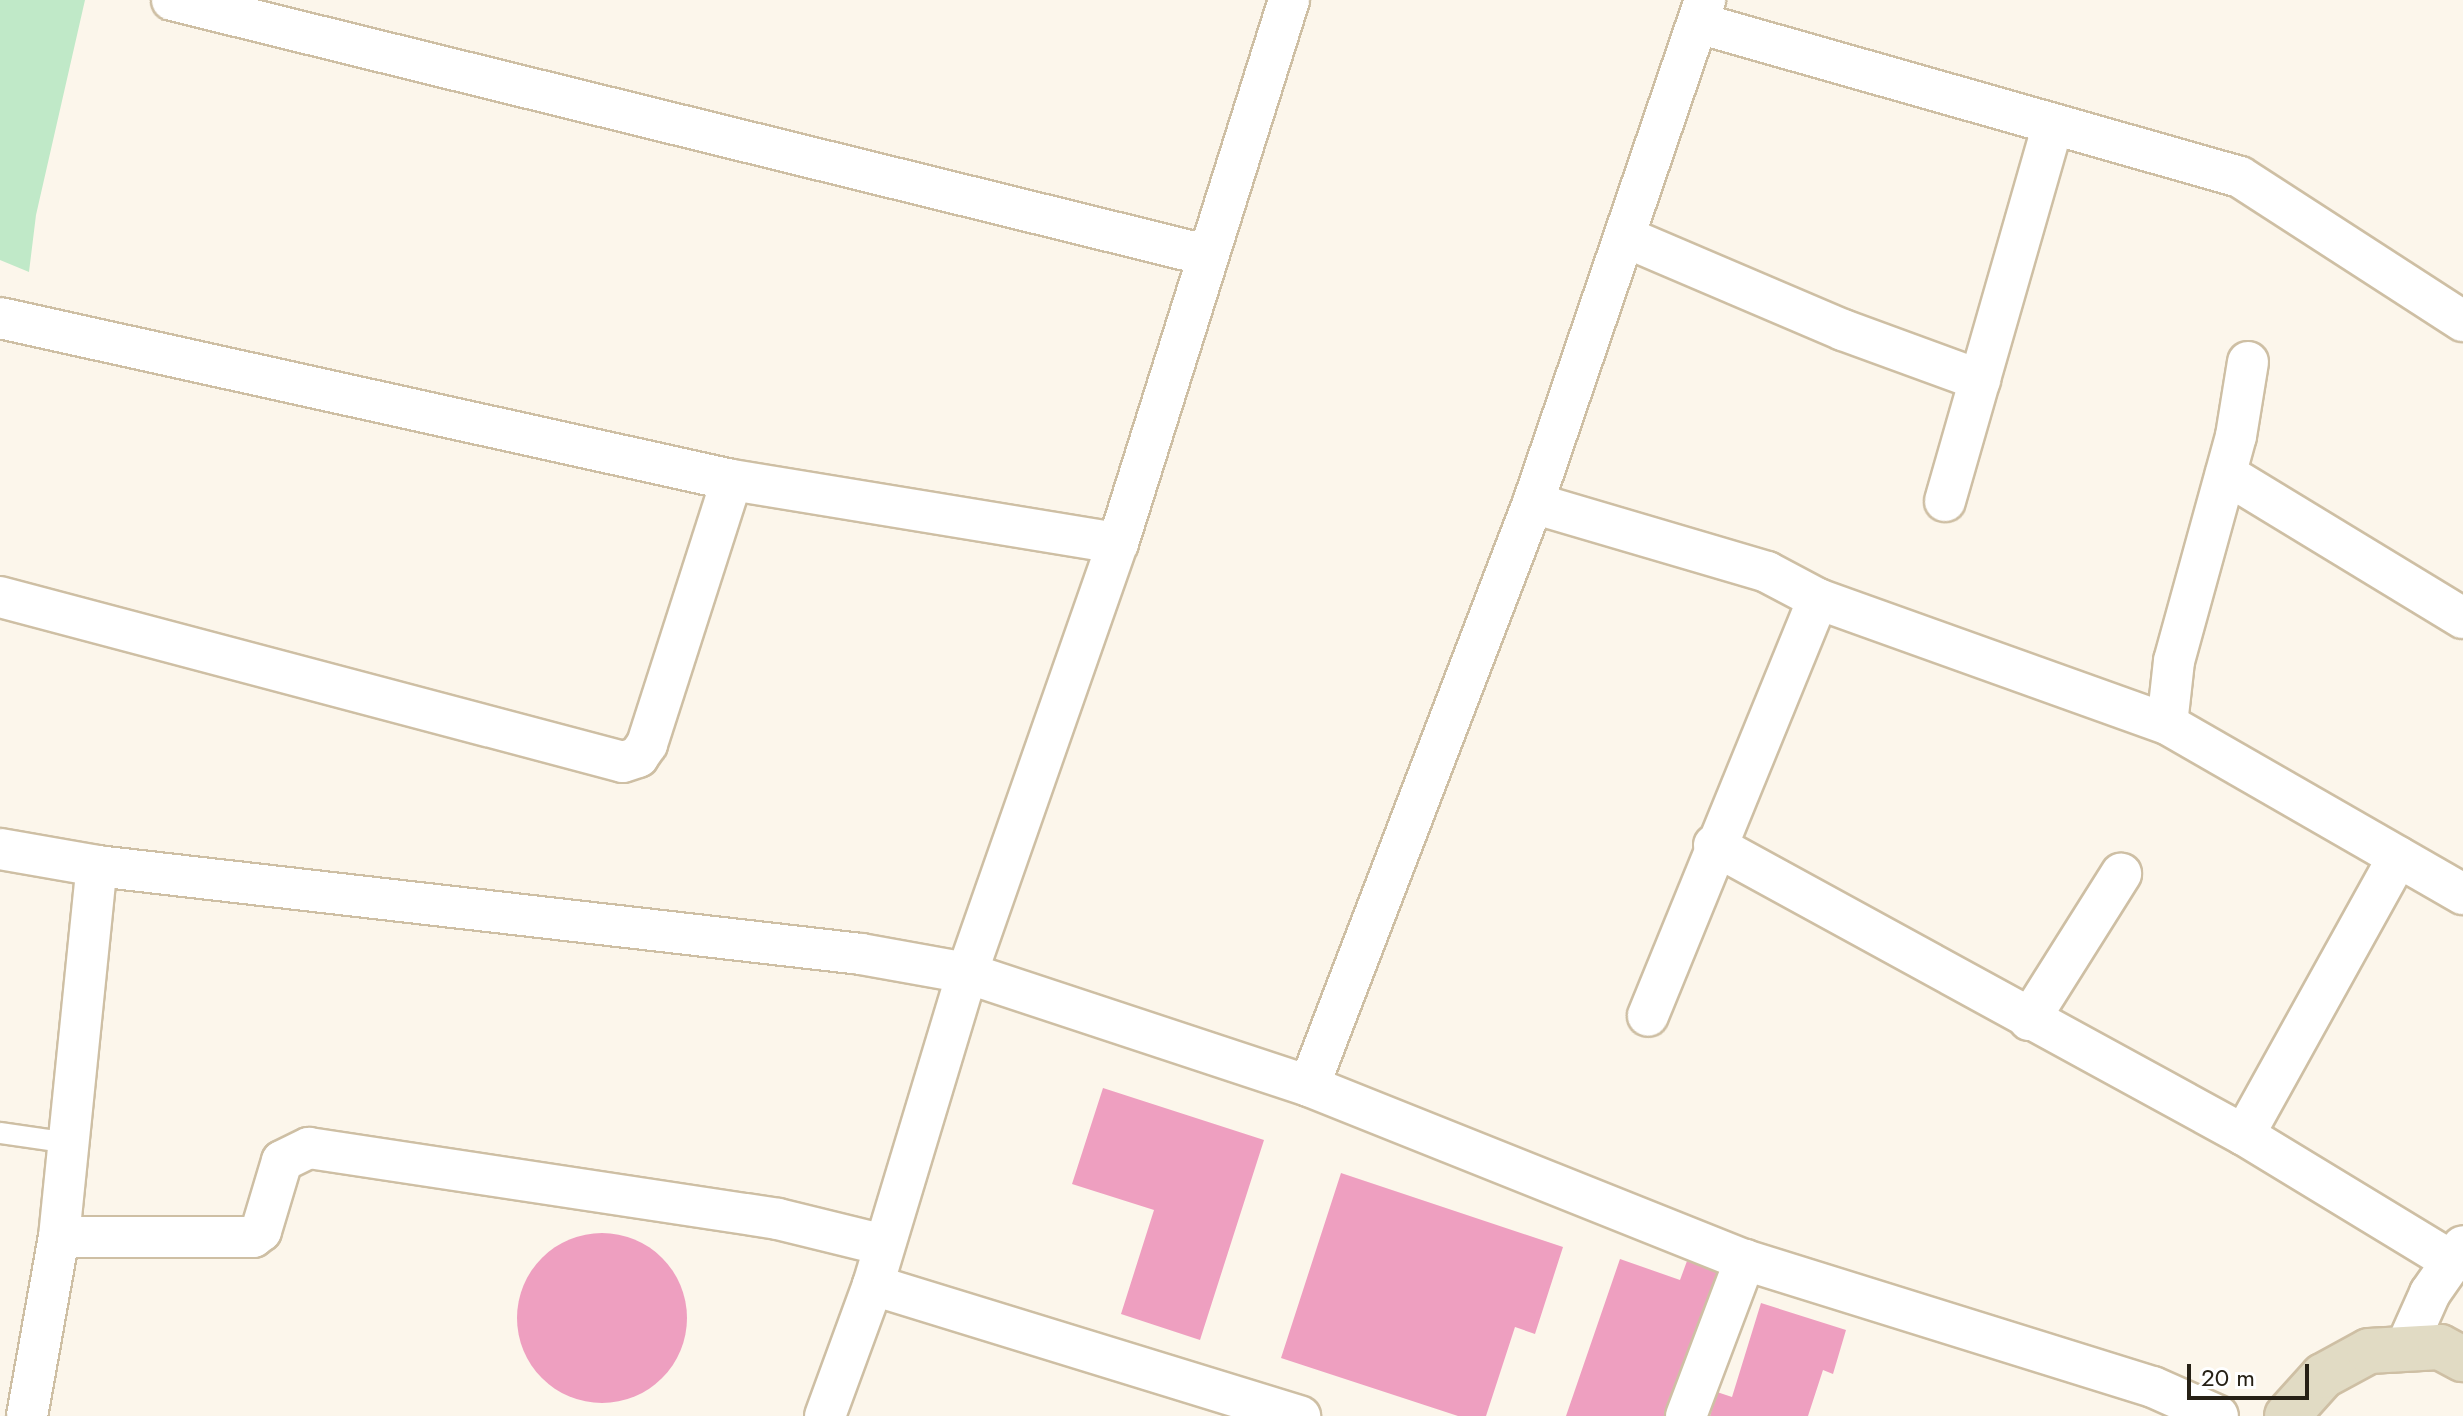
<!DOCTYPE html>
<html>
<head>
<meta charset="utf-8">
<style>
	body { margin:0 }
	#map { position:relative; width:2463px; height:1416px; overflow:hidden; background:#fcf6eb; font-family:Jost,sans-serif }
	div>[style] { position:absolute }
	.green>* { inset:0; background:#c0e9c8 }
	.building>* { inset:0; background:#ee9fc0 }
	.round { border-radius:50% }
	.roads { filter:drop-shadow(2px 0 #cebfa4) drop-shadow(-2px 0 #cebfa4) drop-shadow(0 2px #cebfa4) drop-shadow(0 -2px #cebfa4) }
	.lane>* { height:20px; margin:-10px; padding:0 10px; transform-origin:10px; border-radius:10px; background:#fff }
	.street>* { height:40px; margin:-20px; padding:0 20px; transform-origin:20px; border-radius:20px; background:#fff }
	.secondary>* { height:44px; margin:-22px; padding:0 22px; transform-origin:22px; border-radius:22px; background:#e1dbc4 }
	span { translate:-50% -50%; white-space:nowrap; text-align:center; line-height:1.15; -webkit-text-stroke:6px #fff; paint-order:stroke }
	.scale { position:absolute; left:2187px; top:1364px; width:122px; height:36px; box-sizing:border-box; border:4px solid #262015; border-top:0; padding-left:10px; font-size:24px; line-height:28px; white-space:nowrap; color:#262015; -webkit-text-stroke:6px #fff; paint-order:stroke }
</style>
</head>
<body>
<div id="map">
	<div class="green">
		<i style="clip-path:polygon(0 0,85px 0,36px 215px,29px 272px,0 260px)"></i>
	</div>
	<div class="building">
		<i style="clip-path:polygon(1103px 1088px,1264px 1140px,1200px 1340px,1121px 1314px,1154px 1210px,1072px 1184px)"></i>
		<i style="clip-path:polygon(1341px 1173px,1563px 1247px,1535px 1334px,1515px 1327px,1486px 1416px,1458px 1416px,1281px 1358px)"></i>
		<i class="round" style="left:517px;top:1233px;width:170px;height:170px"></i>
		<i style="clip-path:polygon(1620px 1259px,1680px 1280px,1687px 1261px,1717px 1272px,1667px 1416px,1566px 1416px)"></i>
		<i style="clip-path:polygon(1761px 1303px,1846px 1330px,1833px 1374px,1823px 1370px,1808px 1416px,1710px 1416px,1717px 1392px,1732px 1397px)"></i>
	</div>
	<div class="roads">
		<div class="lane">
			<i style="left:0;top:1133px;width:70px;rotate:8.2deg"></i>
		</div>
		<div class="street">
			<i style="left:172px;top:0;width:1065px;rotate:13.85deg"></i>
			<i style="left:1698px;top:23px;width:563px;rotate:15.86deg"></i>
			<i style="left:2240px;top:177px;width:265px;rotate:32.9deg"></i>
			<i style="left:1625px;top:237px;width:237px;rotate:23.1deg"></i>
			<i style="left:1843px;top:330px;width:146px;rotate:20.1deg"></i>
			<i style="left:0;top:318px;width:750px;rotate:12.48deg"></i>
			<i style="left:732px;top:480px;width:391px;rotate:9.3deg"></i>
			<i style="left:2248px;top:362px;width:75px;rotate:99.2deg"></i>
			<i style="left:2236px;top:436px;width:233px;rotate:105.4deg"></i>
			<i style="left:2174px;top:661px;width:63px;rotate:96.3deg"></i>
			<i style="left:2167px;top:724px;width:341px;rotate:29.9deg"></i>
			<i style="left:2226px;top:474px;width:277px;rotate:31.3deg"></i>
			<i style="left:1945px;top:501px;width:392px;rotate:-74deg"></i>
			<i style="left:1533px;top:503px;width:244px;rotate:16.4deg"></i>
			<i style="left:1767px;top:572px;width:58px;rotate:27.9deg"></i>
			<i style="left:1818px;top:599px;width:450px;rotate:112.2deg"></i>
			<i style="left:0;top:597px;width:644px;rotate:14.83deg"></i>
			<i style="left:623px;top:762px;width:16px;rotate:-18deg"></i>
			<i style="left:638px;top:757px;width:16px;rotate:-55deg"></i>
			<i style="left:647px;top:744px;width:277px;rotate:-72.2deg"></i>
			<i style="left:1818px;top:599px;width:371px;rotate:19.7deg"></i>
			<i style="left:1714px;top:845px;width:604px;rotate:28.69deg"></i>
			<i style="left:2244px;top:1135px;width:245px;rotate:31.3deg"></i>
			<i style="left:0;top:849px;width:98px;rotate:9.9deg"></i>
			<i style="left:97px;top:866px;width:769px;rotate:6.57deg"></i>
			<i style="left:861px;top:954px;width:108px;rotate:10.2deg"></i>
			<i style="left:967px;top:973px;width:360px;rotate:18.3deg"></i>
			<i style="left:1309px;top:1086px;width:469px;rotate:21.8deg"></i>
			<i style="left:1745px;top:1260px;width:427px;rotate:17.3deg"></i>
			<i style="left:2153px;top:1387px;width:71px;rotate:24deg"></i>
			<i style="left:2029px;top:1020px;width:173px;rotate:-57.8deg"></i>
			<i style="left:1309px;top:1086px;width:625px;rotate:-68.98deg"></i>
			<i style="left:1533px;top:503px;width:532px;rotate:-71.12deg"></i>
			<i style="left:2244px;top:1135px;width:318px;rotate:-61deg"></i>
			<i style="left:59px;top:1237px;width:194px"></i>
			<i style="left:253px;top:1237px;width:10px;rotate:-37deg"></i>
			<i style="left:261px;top:1231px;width:73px;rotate:-73.3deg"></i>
			<i style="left:282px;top:1161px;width:30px;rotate:-26deg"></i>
			<i style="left:309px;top:1148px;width:474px;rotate:8.6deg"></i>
			<i style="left:778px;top:1219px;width:109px;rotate:13.8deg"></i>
			<i style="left:873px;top:1285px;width:447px;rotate:17.1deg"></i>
			<i style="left:2406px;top:1347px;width:59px;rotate:-66deg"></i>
			<i style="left:2430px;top:1293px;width:57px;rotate:-54.9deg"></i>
			<i style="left:27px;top:1416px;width:182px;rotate:-79.9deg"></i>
			<i style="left:59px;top:1237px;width:373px;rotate:-84.2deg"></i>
			<i style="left:825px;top:1416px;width:140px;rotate:-69.9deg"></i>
			<i style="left:873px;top:1285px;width:326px;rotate:-73.2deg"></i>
			<i style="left:967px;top:973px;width:456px;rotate:-70.7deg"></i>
			<i style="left:1118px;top:543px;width:569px;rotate:-72.52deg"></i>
			<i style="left:1686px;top:1416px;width:167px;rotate:-69.3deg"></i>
		</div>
		<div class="secondary">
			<i style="left:2287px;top:1416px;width:54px;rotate:-48deg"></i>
			<i style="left:2323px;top:1376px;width:52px;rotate:-28.5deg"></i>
			<i style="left:2369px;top:1351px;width:71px;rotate:-3.2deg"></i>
			<i style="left:2440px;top:1347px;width:26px;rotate:28deg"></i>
		</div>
	</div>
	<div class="scale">20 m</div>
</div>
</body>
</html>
